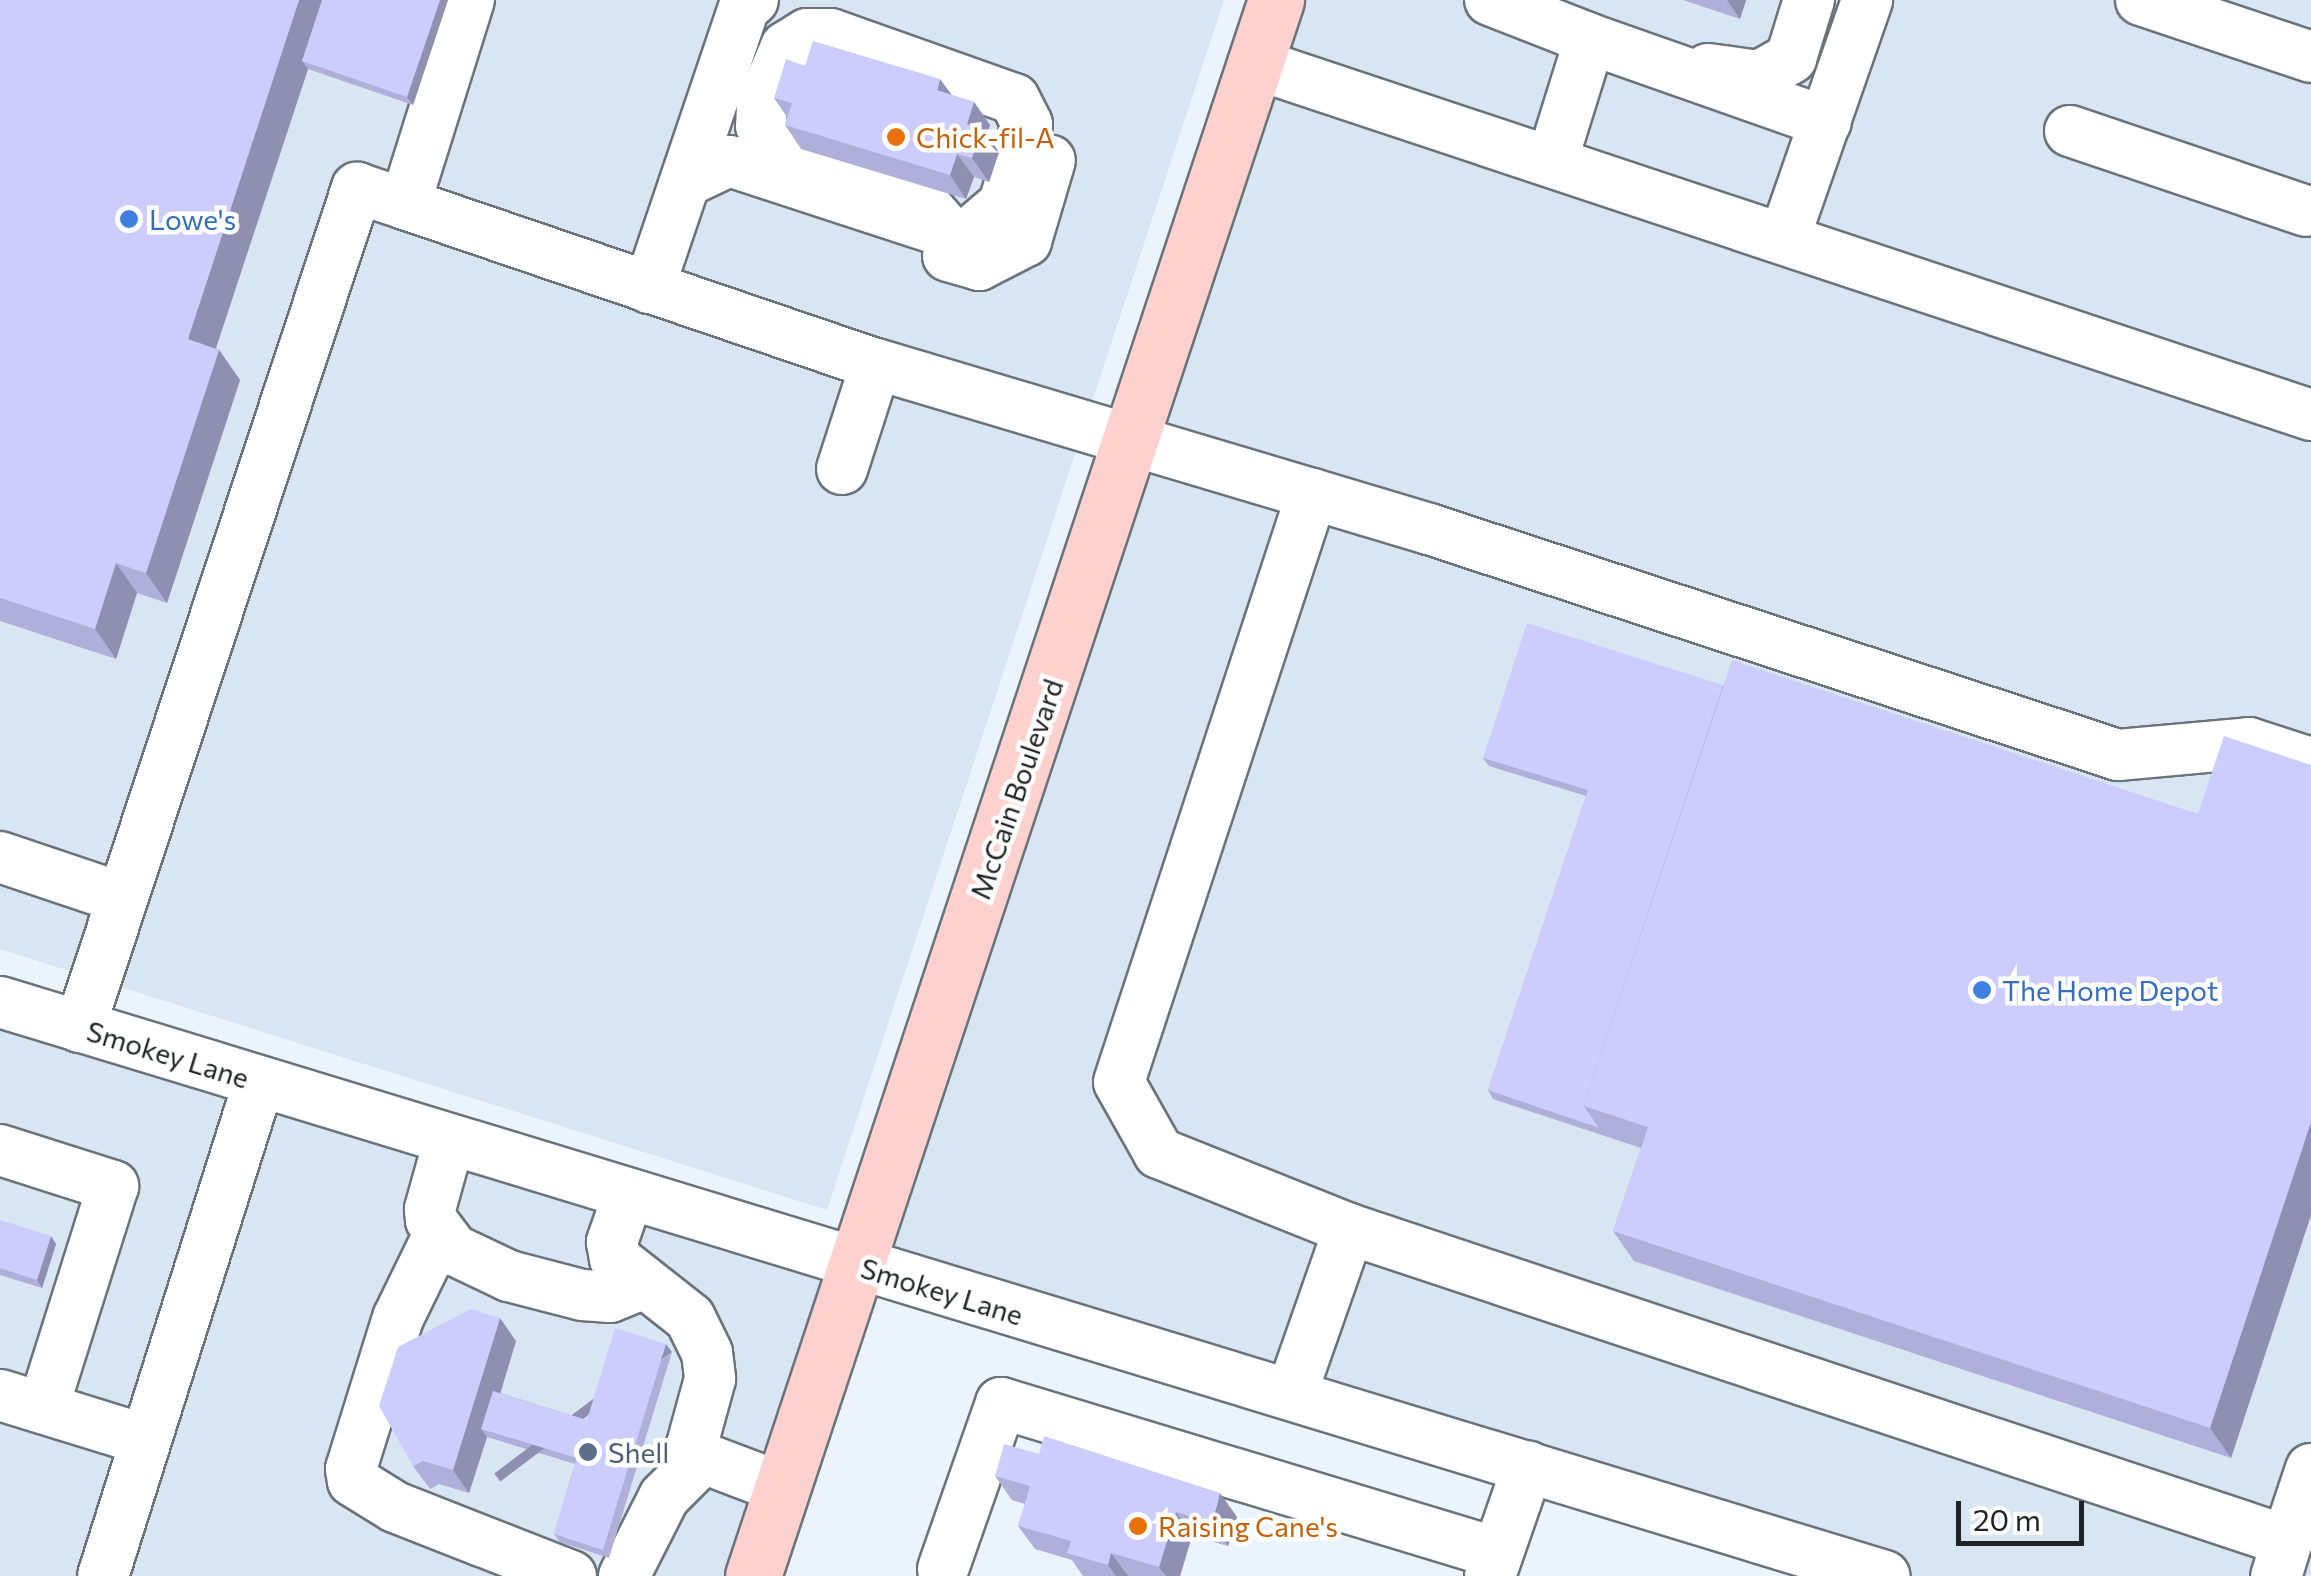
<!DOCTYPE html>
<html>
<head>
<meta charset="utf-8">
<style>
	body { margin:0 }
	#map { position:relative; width:2311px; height:1576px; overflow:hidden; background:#ebf4fc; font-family:Commissioner,sans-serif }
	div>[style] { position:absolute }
	.built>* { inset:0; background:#d7e6f2 }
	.roads { filter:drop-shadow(2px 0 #6b737a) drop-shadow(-2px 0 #6b737a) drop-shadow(0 2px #6b737a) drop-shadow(0 -2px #6b737a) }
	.minor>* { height:50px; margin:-25px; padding:0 25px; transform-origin:25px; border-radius:25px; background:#fff }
	.major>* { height:55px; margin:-27.5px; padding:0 27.5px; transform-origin:27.5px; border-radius:27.5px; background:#fdd1cd }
	.wall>* { inset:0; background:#afafda }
	.shaded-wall>* { inset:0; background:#8f8fb1; transform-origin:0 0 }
	.building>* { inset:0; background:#ccccfd }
	.dots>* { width:28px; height:28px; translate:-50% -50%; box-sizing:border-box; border:5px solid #fff; border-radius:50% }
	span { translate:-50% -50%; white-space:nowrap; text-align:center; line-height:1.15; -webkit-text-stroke:9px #fff; paint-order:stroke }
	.food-label { font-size:28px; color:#c56008 }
	.left { translate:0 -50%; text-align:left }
	.shop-label { font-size:28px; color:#366cbe }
	.street-label { font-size:28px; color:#202326 }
	.service-label { font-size:28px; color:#4e5e75 }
	.scale { position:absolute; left:1956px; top:1501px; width:128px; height:45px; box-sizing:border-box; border:5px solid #202326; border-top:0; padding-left:12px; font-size:30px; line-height:35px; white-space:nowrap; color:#202326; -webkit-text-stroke:8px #fff; paint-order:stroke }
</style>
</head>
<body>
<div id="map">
	<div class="built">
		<i style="clip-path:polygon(0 0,1224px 0,827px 1210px,0 949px)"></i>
		<i style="clip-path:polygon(1290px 0,2311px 0,2311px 1576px,1863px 1576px,856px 1265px,754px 1576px,0 1576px,0 1023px,855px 1264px)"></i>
	</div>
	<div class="roads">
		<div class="minor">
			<i style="left:1490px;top:0;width:107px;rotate:21.3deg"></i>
			<i style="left:1590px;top:39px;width:128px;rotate:107.3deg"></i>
			<i style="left:2141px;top:0;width:179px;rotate:18.5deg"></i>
			<i style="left:1590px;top:39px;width:250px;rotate:19.4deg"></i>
			<i style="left:1256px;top:64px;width:1112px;rotate:18.4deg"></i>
			<i style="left:1708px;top:69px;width:51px;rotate:7.8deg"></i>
			<i style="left:1759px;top:76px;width:37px;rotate:-29deg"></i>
			<i style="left:1791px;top:58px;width:61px;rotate:-72.8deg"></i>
			<i style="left:2070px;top:131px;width:249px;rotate:18.7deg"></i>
			<i style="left:685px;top:182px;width:49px;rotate:-25.5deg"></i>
			<i style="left:729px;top:161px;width:231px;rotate:18.1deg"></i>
			<i style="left:949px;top:233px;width:21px"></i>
			<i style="left:970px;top:233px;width:45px;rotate:-40.5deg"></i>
			<i style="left:1004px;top:204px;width:83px;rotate:-74deg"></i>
			<i style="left:1027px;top:124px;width:28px;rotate:-117deg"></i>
			<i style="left:1014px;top:99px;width:195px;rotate:-160.5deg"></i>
			<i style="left:830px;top:34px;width:23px;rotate:180deg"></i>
			<i style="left:807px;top:34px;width:25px;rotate:148deg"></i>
			<i style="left:786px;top:47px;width:61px;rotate:113.2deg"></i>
			<i style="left:762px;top:103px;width:23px;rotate:92deg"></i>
			<i style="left:761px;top:126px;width:24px;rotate:62deg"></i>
			<i style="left:772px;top:147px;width:164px;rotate:20.8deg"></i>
			<i style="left:925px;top:205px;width:37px;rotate:49deg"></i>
			<i style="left:949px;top:233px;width:44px;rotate:46.8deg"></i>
			<i style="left:405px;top:204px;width:497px;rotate:18.8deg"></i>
			<i style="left:876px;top:364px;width:577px;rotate:16.61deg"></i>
			<i style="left:1429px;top:529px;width:725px;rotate:18.16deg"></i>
			<i style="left:2118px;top:755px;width:132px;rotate:-5.2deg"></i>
			<i style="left:2249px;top:743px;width:65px;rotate:17.9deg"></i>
			<i style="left:1784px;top:239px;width:253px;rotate:-70.8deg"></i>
			<i style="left:948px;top:256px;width:32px;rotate:16deg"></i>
			<i style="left:979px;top:265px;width:53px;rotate:-27.1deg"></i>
			<i style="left:1026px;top:241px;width:84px;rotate:-73.5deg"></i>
			<i style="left:649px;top:288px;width:296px;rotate:-71.3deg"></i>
			<i style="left:744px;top:8px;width:12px;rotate:-42deg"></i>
			<i style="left:842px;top:469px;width:110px;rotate:-72.1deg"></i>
			<i style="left:0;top:857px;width:129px;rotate:18.6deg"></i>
			<i style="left:0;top:1002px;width:1970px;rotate:16.94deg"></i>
			<i style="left:80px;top:1027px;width:884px;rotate:-71.73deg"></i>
			<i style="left:357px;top:188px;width:51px;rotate:18.4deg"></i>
			<i style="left:405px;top:204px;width:214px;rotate:-72.6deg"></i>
			<i style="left:449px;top:1141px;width:71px;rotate:105.6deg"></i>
			<i style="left:430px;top:1209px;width:11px;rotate:85deg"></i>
			<i style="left:431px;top:1220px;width:38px;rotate:53deg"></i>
			<i style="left:454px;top:1250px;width:61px;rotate:25.3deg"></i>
			<i style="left:509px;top:1276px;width:75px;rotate:14.6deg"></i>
			<i style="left:582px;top:1295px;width:28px;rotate:4deg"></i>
			<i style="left:610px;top:1297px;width:37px;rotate:-22deg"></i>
			<i style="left:0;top:1150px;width:119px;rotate:17.7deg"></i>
			<i style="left:113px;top:1186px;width:233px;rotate:107.5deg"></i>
			<i style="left:628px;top:1196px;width:49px;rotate:109.2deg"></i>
			<i style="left:612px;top:1242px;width:17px;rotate:80deg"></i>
			<i style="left:615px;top:1259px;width:95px;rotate:38.2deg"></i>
			<i style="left:690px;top:1318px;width:39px;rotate:64deg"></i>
			<i style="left:707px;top:1353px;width:26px;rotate:83deg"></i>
			<i style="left:710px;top:1379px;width:68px;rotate:105.3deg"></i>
			<i style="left:692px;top:1445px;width:17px;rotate:50deg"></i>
			<i style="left:703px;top:1458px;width:85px;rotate:20.8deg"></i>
			<i style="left:1349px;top:1229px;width:989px;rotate:18.4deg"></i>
			<i style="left:2287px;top:1541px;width:37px;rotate:107deg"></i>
			<i style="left:439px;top:1234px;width:93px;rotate:116deg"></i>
			<i style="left:398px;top:1318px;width:158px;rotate:107.3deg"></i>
			<i style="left:351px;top:1469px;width:12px;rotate:81deg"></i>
			<i style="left:353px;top:1481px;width:49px;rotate:31.8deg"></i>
			<i style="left:395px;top:1507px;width:189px;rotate:21.4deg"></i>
			<i style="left:0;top:1395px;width:152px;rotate:17.2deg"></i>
			<i style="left:1291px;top:1395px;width:176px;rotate:-70.7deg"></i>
			<i style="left:1349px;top:1229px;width:205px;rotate:-158.2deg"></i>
			<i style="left:1159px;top:1153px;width:81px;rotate:-119.4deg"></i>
			<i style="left:1119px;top:1082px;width:619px;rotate:-71.83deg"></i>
			<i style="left:2287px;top:1541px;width:76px;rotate:-71.6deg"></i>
			<i style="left:943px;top:1569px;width:176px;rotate:-70.7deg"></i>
			<i style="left:1001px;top:1403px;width:518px;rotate:16.83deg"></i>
			<i style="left:103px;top:1576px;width:518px;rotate:-72.47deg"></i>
			<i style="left:624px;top:1576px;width:89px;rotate:-63.1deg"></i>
			<i style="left:664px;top:1497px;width:55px;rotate:-45deg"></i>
			<i style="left:1490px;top:1576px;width:116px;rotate:-70.9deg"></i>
		</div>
		<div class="major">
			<i style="left:753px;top:1576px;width:1661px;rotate:-71.64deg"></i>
		</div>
	</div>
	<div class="wall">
		<i style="clip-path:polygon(0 0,448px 0,413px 105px,308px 69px,216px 348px,219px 350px,240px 380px,167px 603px,137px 593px,116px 659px,0 621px)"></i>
		<i style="clip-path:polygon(1683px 0,1746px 0,1740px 19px)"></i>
		<i style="clip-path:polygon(805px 66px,951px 95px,974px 102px,990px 125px,987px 135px,999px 152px,989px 182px,974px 177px,966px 199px,801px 149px,785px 125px,787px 117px,774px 98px)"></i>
		<i style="clip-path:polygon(1723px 685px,2198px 814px,2311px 765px,2311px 1215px,2231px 1458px,1634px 1261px,1613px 1231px,1641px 1148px,1493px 1099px,1488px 1090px,1586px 796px,1489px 766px,1483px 758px)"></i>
		<i style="clip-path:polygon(0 1220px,56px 1244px,42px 1288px,0 1275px)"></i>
		<i style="clip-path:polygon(516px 1341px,500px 1393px,587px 1420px,672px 1352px,609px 1558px,560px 1542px,554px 1534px,575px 1464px,487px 1437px,469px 1493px,439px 1484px,430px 1489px,413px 1466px)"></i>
		<i style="clip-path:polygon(995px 1476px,1237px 1517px,1228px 1546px,1192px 1536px,1180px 1576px,1083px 1576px,1072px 1560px,1035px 1549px,1018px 1526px,1025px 1504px,1012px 1500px)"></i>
	</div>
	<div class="shaded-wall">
		<i style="clip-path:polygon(299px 0,330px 0,302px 61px,308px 69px,209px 369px,188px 339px)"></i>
		<i style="clip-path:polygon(440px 0,448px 0,413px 105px,407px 97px)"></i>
		<i style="clip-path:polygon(1727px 0,1746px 0,1740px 19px)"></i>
		<i style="clip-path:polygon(940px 79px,957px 102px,937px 90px)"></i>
		<i style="clip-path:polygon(974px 102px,990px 125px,987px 135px,999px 152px,989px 182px,972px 158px,967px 124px)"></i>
		<i style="clip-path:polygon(957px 154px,974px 177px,966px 199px,950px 175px)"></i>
		<i style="clip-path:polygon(219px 350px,240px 380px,167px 603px,146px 573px)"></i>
		<i style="clip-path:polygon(116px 563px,137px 593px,116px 659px,95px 629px)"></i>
		<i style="clip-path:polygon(2311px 1122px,2311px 1215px,2231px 1458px,2210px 1428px)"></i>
		<i style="clip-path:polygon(51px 1236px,56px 1244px,42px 1288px,37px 1280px)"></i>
		<i style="clip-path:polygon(500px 1318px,516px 1341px,489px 1431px,481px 1429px,487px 1437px,469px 1493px,453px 1470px)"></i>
		<i style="left:666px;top:1344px;width:10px;height:215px;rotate:53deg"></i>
		<i style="clip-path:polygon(1220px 1493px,1237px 1517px,1228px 1546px,1212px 1523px)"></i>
		<i style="clip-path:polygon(1176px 1512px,1192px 1536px,1180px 1576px,1166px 1576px,1159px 1567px)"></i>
		<i style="clip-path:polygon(1111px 1553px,1128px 1576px,1116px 1576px,1108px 1565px)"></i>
	</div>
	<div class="building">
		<i style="clip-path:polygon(0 0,299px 0,188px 339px,219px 350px,146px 573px,116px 563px,95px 629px,0 598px)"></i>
		<i style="clip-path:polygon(322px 0,440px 0,407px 97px,302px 61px)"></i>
		<i style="clip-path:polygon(813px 41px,940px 79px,937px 90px,974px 102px,967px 124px,982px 129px,972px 158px,957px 154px,950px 175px,785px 125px,792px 103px,774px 98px,786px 59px,805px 66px)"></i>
		<i style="clip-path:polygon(1527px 623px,1723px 685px,1584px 1106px,1599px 1128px,1488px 1090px,1588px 790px,1483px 758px)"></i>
		<i style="clip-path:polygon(1732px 660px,2198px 814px,2224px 736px,2311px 765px,2311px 1122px,2210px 1428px,1613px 1231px,1648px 1127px,1584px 1106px)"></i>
		<i style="clip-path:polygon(0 1220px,51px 1236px,37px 1280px,0 1268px)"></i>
		<i style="clip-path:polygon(471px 1309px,500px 1318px,453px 1470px,423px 1461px,413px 1466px,379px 1406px,398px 1347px)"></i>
		<i style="clip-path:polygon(615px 1328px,666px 1344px,603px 1550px,554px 1534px,577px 1458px,481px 1429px,493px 1391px,587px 1420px)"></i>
		<i style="clip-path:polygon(1044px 1436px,1220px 1493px,1212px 1523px,1176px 1512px,1159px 1567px,1111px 1553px,1108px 1565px,1067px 1553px,1071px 1541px,1018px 1526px,1030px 1486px,995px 1476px,1004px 1444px,1039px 1454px)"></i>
	</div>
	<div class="dots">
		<i style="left:896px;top:137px;background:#e8710a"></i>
		<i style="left:129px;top:219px;background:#3f7fe0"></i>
		<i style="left:1982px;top:990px;background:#3f7fe0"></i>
		<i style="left:588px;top:1452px;background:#5c6f8a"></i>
		<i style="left:1138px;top:1526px;background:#e8710a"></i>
	</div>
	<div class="food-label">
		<span class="left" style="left:916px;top:137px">Chick-fil-A</span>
		<span class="left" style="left:1158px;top:1526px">Raising Cane's</span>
	</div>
	<div class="shop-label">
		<span class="left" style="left:149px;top:219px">Lowe's</span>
		<span class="left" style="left:2002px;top:990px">The Home Depot</span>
	</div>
	<div class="street-label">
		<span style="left:1016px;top:789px;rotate:-71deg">McCain Boulevard</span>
		<span style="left:168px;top:1054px;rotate:17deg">Smokey Lane</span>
		<span style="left:942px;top:1291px;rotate:17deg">Smokey Lane</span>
	</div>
	<div class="service-label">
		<span class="left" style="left:608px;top:1452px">Shell</span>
	</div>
	<div class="scale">20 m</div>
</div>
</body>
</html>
